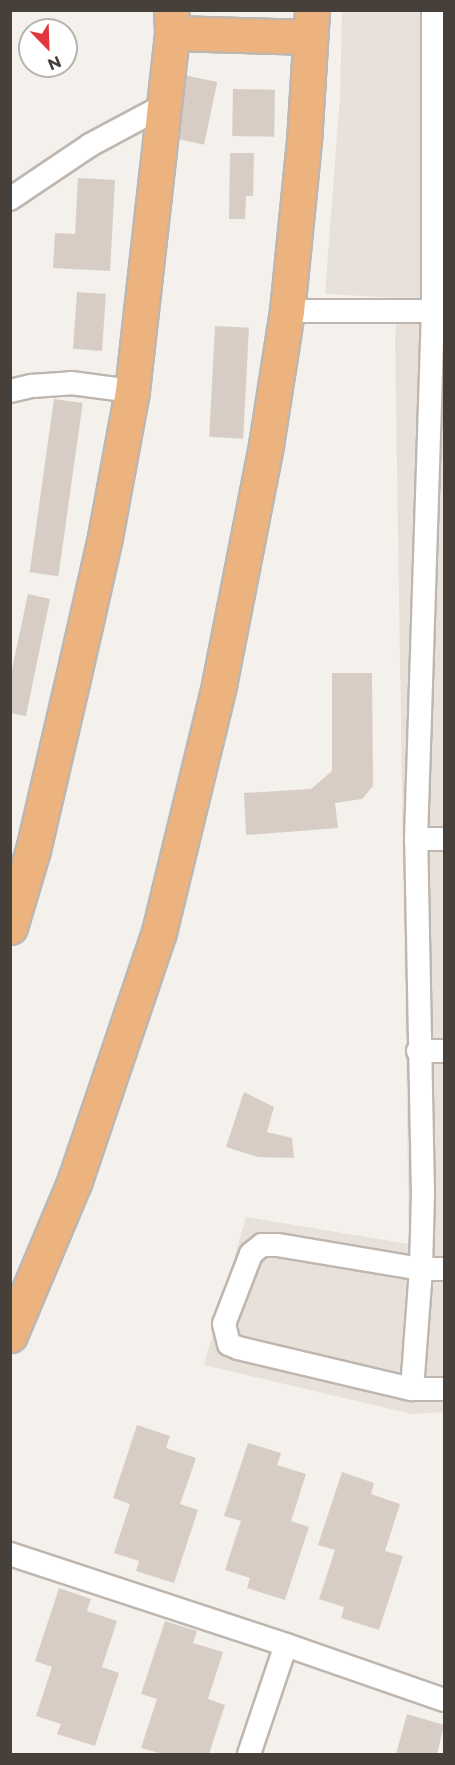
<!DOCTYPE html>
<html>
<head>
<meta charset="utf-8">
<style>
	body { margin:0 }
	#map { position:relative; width:455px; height:1765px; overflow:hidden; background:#f4f0ec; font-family:Montserrat,sans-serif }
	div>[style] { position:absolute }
	.residential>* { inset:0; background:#e7e1da }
	.building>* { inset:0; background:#d7cdc5; transform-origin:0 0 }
	.roads { filter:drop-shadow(2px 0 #beb6af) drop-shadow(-2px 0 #beb6af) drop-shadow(0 2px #beb6af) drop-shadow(0 -2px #beb6af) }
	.street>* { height:22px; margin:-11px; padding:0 11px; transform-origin:11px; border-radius:11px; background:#fff }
	.highway>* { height:33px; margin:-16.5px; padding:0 16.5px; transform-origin:16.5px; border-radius:16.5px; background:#edb37e }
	span { translate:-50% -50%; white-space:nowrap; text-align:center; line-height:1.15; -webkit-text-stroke:5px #fff; paint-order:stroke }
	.frame { position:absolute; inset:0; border:12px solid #47403a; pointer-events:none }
	.north { position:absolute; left:18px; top:18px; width:60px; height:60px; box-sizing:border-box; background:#fff; border:2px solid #b5b3b0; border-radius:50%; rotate:157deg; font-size:16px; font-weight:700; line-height:24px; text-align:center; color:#47403a }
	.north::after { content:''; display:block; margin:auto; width:21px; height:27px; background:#e1363c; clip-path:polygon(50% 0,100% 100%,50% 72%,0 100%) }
</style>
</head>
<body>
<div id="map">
	<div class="residential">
		<i style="clip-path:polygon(342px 11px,444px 11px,444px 1412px,412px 1414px,204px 1365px,246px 1217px,409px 1244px,395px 339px,399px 298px,325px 294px,340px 97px)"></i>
	</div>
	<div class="building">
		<i style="left:184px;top:75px;width:34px;height:64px;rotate:12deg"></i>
		<i style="left:233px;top:89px;width:42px;height:47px;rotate:1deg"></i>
		<i style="clip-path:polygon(230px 153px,254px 153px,253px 196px,246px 196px,245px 219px,229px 219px)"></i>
		<i style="clip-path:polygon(78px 178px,115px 180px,110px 271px,53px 268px,55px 233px,75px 234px)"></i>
		<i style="left:77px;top:292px;width:29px;height:57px;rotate:4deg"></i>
		<i style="left:215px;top:326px;width:34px;height:111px;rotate:3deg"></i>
		<i style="left:54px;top:399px;width:29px;height:175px;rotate:8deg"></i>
		<i style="clip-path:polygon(28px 594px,50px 599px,26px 716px,10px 713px,10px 679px)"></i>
		<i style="clip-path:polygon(332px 673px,372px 673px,373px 786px,362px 799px,335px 803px,338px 828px,246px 835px,244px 793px,311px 789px,332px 771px)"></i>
		<i style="clip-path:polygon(244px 1092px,274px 1107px,267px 1132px,292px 1138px,294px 1158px,258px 1157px,226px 1147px)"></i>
		<i style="clip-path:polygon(137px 1425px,170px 1436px,166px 1448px,196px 1458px,180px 1504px,198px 1510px,174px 1583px,136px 1571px,139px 1561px,114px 1553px,130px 1504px,113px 1498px)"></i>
		<i style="clip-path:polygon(248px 1443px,281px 1453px,277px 1465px,306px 1474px,291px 1521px,309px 1527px,285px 1600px,247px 1588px,250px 1578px,225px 1570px,241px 1521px,224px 1516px)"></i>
		<i style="clip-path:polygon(342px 1472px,374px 1483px,371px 1494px,400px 1504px,385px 1551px,403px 1556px,379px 1630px,341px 1618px,344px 1607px,319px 1599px,335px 1550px,318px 1545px)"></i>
		<i style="clip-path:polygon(59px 1588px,91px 1599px,87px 1611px,117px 1621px,102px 1667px,119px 1673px,95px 1746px,57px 1734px,61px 1724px,36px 1716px,52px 1667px,35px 1661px)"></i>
		<i style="clip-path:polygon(165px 1621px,197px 1631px,193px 1643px,223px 1652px,208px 1699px,225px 1705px,209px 1754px,163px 1754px,141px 1748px,157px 1699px,141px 1694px)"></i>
		<i style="clip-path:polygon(407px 1714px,444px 1725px,437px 1754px,396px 1754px)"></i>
	</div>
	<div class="roads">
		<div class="street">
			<i style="left:10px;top:199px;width:97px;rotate:-34deg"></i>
			<i style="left:90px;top:145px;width:83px;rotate:-28.1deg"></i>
			<i style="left:287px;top:311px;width:157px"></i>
			<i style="left:10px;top:391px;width:23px;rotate:-13deg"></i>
			<i style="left:32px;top:386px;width:39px;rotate:-4deg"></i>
			<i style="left:71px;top:383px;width:62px;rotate:7.5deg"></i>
			<i style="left:416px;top:839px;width:28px"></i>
			<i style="left:418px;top:1051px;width:26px"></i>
			<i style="left:444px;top:1269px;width:23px;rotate:180deg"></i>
			<i style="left:421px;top:1269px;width:146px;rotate:-170.5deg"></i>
			<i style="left:277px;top:1245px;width:15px;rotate:180deg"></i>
			<i style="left:262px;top:1245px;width:14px;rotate:141deg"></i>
			<i style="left:251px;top:1254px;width:75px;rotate:111.1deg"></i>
			<i style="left:224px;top:1324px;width:21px;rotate:76deg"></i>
			<i style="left:229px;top:1344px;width:10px;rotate:24deg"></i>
			<i style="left:238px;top:1348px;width:179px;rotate:13.3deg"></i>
			<i style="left:412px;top:1389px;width:32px"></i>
			<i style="left:412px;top:1389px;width:120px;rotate:-85.7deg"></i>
			<i style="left:421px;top:1269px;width:74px;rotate:-88.5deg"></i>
			<i style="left:423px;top:1195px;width:356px;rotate:-91.1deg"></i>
			<i style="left:416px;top:839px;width:528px;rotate:-88.16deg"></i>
			<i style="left:433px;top:311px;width:301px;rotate:-90deg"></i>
			<i style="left:10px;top:1554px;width:291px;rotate:18.2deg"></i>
			<i style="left:286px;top:1645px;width:167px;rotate:19.2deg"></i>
			<i style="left:249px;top:1754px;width:115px;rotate:-71.3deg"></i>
		</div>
		<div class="highway">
			<i style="left:172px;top:33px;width:138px;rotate:1.7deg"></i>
			<i style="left:10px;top:927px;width:80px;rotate:-73.4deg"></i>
			<i style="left:33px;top:850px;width:167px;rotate:-76.9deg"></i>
			<i style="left:71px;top:687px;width:154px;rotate:-77.2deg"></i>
			<i style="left:105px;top:537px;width:148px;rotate:-79.5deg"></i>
			<i style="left:132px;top:391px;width:360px;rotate:-83.6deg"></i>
			<i style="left:172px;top:33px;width:23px;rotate:-92deg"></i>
			<i style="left:10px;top:1335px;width:168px;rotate:-67.2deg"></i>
			<i style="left:75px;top:1180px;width:262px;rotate:-71.3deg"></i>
			<i style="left:159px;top:932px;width:254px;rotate:-76.3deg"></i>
			<i style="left:219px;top:685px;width:245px;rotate:-78.9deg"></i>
			<i style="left:266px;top:445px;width:136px;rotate:-81.1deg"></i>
			<i style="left:287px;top:311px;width:170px;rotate:-84.3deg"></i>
			<i style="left:304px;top:142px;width:132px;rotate:-86.5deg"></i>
		</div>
	</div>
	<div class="frame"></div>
	<div class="north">N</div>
</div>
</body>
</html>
